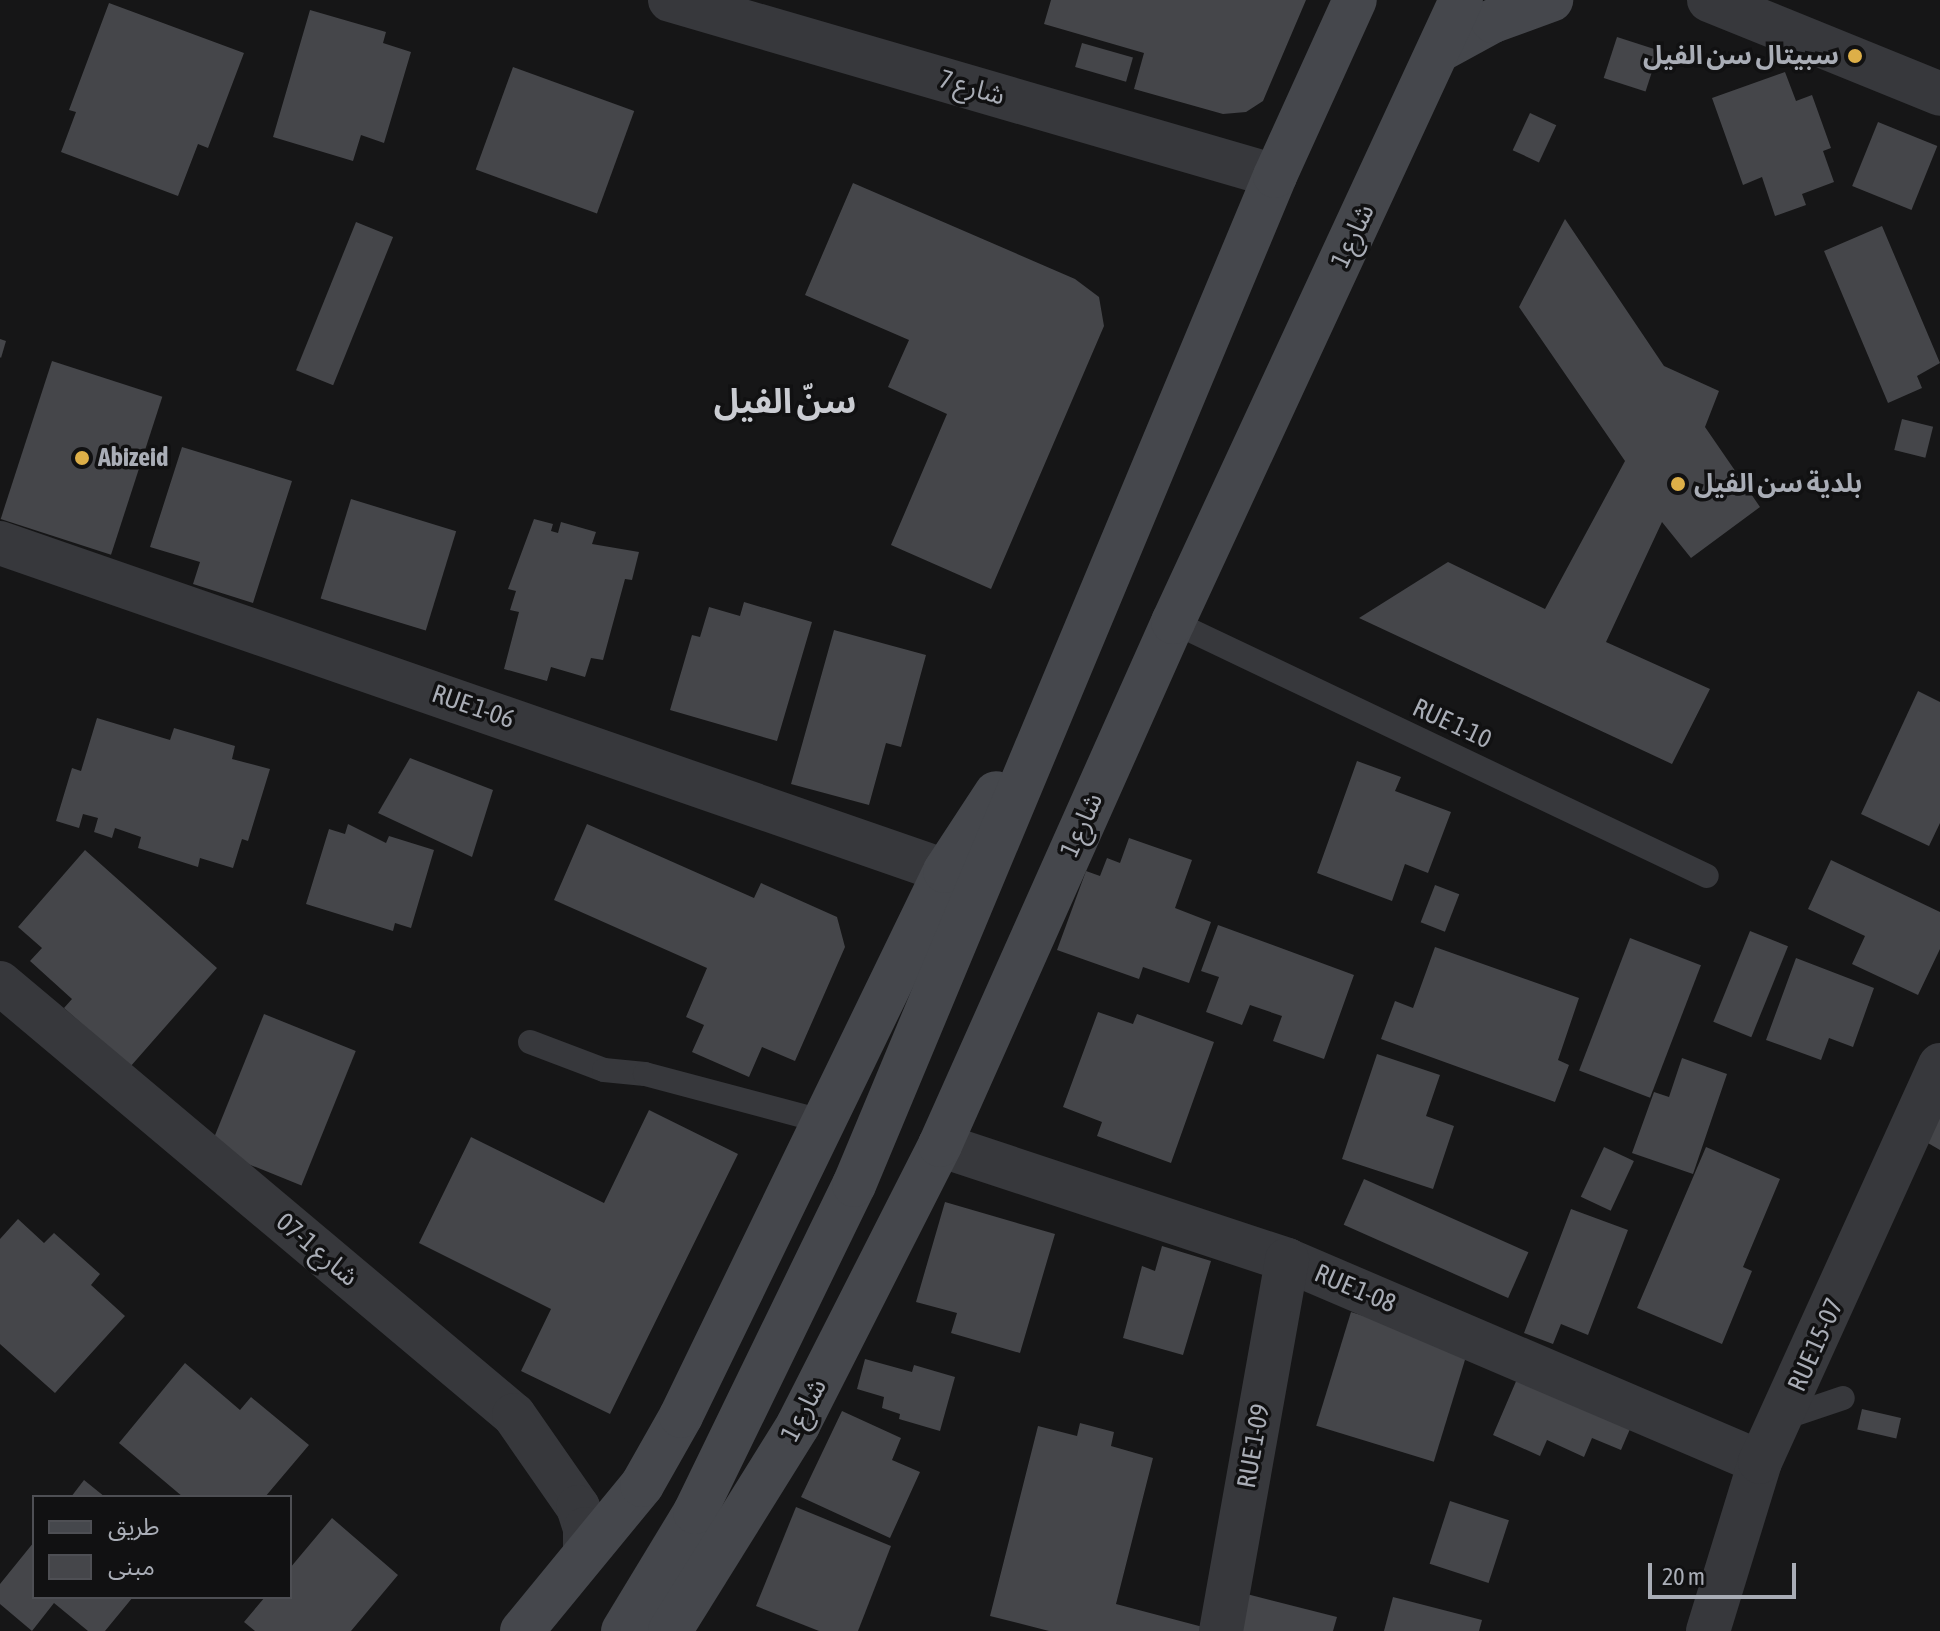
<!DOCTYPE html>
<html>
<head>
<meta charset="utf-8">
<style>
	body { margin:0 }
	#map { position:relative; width:1940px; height:1631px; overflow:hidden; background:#161617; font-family:"Asap Condensed","Noto Sans Arabic",sans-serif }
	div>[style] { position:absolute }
	.building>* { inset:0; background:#45464a; transform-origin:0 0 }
	.service>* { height:24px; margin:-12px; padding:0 12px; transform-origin:12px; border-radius:12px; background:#37383c }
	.minor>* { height:44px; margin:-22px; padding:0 22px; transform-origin:22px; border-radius:22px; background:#37383c }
	.tertiary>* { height:44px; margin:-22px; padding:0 22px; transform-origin:22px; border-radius:22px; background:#37383c }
	.secondary>* { height:44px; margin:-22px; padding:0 22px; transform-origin:22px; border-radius:22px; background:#45474c }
	.dots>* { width:22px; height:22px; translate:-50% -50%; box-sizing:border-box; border:4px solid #111112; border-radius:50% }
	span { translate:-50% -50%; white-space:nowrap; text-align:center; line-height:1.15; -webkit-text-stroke:7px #111112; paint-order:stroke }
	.poi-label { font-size:26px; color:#a9adb6; font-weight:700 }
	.right { translate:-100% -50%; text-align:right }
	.left { translate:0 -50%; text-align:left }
	.street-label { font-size:26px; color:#a9adb6 }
	.district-label { font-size:34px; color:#caccd2; font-weight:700 }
	.legend { position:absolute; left:32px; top:1495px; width:260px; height:104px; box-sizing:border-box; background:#111112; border:2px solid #4e4f54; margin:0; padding:10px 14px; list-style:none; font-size:24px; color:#a9adb6 }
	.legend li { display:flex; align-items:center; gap:16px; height:40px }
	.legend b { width:40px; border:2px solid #4e4f54 }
	.scale { position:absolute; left:1648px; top:1563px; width:148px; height:36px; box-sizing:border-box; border:4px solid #a9adb6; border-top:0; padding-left:10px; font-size:24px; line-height:28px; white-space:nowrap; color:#a9adb6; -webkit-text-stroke:6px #111112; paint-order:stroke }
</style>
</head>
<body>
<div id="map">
	<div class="building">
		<i style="clip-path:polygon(1051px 0,1306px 0,1263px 101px,1246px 112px,1223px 114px,1134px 89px,1144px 53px,1044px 24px)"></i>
		<i style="clip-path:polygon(109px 3px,244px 53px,208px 148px,198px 144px,178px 196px,61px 152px,76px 112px,69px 110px)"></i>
		<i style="clip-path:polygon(310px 10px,386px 32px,383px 43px,411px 52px,384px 143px,361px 135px,353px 161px,273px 137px)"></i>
		<i style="left:1617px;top:37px;width:44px;height:43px;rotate:18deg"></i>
		<i style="left:1082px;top:43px;width:53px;height:25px;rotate:16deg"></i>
		<i style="left:513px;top:67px;width:129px;height:109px;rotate:20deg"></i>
		<i style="clip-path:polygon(1785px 72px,1796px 101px,1812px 95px,1831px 148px,1823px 151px,1834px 182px,1802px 194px,1806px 205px,1775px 216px,1762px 177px,1743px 185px,1712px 98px)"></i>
		<i style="left:1530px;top:113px;width:29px;height:41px;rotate:25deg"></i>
		<i style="left:1878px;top:122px;width:64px;height:69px;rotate:22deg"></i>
		<i style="clip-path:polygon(853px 183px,1075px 279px,1099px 297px,1104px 326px,991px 589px,891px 545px,947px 414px,888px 387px,909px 340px,805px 295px)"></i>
		<i style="clip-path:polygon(1565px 219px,1664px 366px,1719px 391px,1705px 427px,1760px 507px,1691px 558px,1662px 522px,1606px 642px,1710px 689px,1672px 764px,1359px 618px,1448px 562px,1545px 609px,1625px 461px,1519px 307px)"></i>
		<i style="left:356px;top:222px;width:40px;height:160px;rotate:22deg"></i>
		<i style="clip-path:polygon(1882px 226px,1940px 363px,1917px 376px,1922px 388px,1888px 403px,1824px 251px)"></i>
		<i style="clip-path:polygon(0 339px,6px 341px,1px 358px,0 357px)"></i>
		<i style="left:52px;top:361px;width:116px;height:166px;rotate:18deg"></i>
		<i style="left:1902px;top:419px;width:32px;height:32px;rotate:14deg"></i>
		<i style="clip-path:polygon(182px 447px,292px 481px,253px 603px,193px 584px,200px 562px,150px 547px)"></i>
		<i style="left:351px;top:499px;width:110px;height:104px;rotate:17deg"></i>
		<i style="clip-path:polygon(534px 519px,553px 524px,551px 531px,558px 533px,561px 522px,596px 532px,592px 544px,639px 552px,632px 580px,625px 579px,603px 660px,591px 658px,585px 677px,551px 667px,547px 681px,504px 669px,519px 612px,510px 610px,516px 591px,508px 589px)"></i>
		<i style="clip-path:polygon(744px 602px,812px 622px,777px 741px,670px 710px,692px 635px,700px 637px,709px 607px,740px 616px)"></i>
		<i style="clip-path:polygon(834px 630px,926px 655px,901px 747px,886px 743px,869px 805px,791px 784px)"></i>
		<i style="clip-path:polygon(1918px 691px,1940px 702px,1940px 823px,1929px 846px,1861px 814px)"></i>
		<i style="clip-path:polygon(97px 718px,170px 740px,174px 728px,235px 746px,232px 759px,270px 769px,248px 841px,242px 839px,233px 868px,200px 858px,198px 867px,138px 848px,141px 837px,115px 828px,112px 838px,94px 832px,98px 818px,83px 814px,79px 828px,56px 821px,72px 768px,81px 771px)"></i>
		<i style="clip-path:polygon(410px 758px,493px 790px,472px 857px,378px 813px)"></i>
		<i style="clip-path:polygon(1357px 761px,1401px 777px,1395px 791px,1451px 812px,1428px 873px,1405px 864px,1392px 901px,1317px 873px)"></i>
		<i style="clip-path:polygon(348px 824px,386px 843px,389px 836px,434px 850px,411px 928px,395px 923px,393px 931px,306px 904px,329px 829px,345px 834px)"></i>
		<i style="clip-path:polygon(587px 824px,754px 898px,761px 883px,837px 917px,845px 947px,795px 1061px,762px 1047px,749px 1077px,692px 1052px,704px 1025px,686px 1017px,707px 968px,554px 900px)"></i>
		<i style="clip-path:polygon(1129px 838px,1192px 860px,1175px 908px,1211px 922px,1189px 983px,1143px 967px,1139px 979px,1057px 950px,1086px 871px,1100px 876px,1107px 858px,1120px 863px)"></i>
		<i style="clip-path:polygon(85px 850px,217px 968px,130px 1067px,64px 1008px,72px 999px,30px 961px,42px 948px,18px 927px)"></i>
		<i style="clip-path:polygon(1831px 860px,1940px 912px,1940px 949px,1918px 995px,1852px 964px,1865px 936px,1808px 909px)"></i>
		<i style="left:1435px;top:885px;width:26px;height:40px;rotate:21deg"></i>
		<i style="clip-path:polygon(1218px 925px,1354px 975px,1324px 1059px,1273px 1041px,1282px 1016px,1250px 1005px,1242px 1025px,1206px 1012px,1219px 977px,1201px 971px)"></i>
		<i style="left:1750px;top:931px;width:41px;height:98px;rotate:22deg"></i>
		<i style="left:1630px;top:938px;width:76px;height:142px;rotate:21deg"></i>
		<i style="clip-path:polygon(1435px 947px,1579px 998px,1558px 1060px,1569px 1065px,1555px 1102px,1381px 1039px,1395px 1001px,1413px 1008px)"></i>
		<i style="clip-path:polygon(1796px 958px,1874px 988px,1853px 1047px,1829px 1038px,1821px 1060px,1766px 1040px)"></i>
		<i style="clip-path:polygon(1098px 1012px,1133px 1024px,1137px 1014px,1214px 1042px,1171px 1163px,1097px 1136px,1102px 1122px,1063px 1107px)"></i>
		<i style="left:264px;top:1014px;width:99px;height:145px;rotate:22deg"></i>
		<i style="clip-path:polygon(1377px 1054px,1440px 1075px,1426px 1116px,1454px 1126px,1433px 1189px,1342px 1159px)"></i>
		<i style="clip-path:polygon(1682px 1058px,1727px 1074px,1693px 1174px,1632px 1153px,1654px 1092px,1669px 1097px)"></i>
		<i style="clip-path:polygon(1940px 1107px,1940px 1150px,1921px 1139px)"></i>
		<i style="clip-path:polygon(649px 1110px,738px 1154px,610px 1414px,521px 1371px,551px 1309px,419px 1243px,471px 1137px,604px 1203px)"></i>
		<i style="left:1604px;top:1147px;width:33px;height:55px;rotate:25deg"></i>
		<i style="clip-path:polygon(1706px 1147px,1780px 1179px,1743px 1267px,1752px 1271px,1722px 1344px,1637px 1308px)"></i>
		<i style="left:1364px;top:1179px;width:180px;height:50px;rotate:24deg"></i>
		<i style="clip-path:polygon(945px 1202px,1055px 1234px,1020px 1353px,951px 1333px,957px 1313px,916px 1302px)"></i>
		<i style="clip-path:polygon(1571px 1209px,1628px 1230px,1588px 1335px,1561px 1324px,1553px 1344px,1524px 1333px)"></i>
		<i style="clip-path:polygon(18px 1219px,44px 1243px,54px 1233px,100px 1274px,91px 1285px,125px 1316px,55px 1393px,0 1344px,0 1239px)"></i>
		<i style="clip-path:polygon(1162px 1246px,1211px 1261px,1183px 1355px,1123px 1338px,1142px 1266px,1155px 1271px)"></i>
		<i style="left:1351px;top:1312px;width:123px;height:119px;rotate:17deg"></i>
		<i style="clip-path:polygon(865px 1359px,912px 1372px,914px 1365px,955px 1377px,940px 1431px,899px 1419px,900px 1414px,882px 1408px,884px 1397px,857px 1389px)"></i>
		<i style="clip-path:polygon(185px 1363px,240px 1410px,251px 1397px,309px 1445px,265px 1497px,183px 1497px,119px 1443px)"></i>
		<i style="clip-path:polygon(1520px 1372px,1633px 1422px,1621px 1450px,1592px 1438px,1584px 1457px,1547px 1440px,1540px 1456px,1493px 1435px)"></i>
		<i style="left:1862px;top:1409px;width:40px;height:21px;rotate:13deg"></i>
		<i style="clip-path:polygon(842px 1411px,901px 1438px,892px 1460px,920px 1472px,890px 1538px,801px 1497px)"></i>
		<i style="clip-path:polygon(1080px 1423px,1114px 1432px,1111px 1446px,1153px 1458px,1116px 1604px,1218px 1631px,1049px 1631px,990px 1616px,1038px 1426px,1077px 1436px)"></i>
		<i style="clip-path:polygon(84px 1480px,105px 1497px,71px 1497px)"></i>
		<i style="left:1450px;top:1501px;width:62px;height:66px;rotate:18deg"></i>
		<i style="clip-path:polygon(796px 1507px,891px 1546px,858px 1631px,819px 1631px,756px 1606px)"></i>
		<i style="clip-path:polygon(332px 1518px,398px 1575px,351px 1631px,255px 1631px,244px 1622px,265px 1597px,290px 1597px,290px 1568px)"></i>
		<i style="clip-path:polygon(34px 1542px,34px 1597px,133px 1597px,105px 1631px,88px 1631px,54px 1603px,32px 1631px,0 1604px,0 1584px)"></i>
		<i style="clip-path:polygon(1235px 1591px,1337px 1617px,1333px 1631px,1225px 1631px)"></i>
		<i style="clip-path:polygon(1393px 1597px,1482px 1620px,1479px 1631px,1384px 1631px)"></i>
	</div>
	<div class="service">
		<i style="left:1173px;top:622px;width:591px;rotate:25.44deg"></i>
		<i style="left:530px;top:1042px;width:79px;rotate:20.7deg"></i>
		<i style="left:604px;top:1070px;width:41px;rotate:5.6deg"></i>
		<i style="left:645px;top:1074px;width:187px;rotate:14.9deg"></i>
		<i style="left:1784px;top:1418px;width:62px;rotate:-18.7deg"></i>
	</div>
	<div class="minor">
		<i style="left:0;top:543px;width:1000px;rotate:19.14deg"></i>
		<i style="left:0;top:983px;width:671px;rotate:40.05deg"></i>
		<i style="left:514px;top:1415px;width:112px;rotate:55.2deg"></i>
		<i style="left:578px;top:1507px;width:23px;rotate:72deg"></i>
		<i style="left:585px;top:1529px;width:22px;rotate:90deg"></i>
		<i style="left:940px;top:1145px;width:366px;rotate:18.3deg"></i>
		<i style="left:1287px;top:1260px;width:514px;rotate:23.13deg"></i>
		<i style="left:1221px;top:1631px;width:377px;rotate:-79.9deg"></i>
		<i style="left:1708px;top:1631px;width:177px;rotate:-72.9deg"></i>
		<i style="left:1760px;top:1462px;width:436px;rotate:-65.6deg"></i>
	</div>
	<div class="tertiary">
		<i style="left:670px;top:0;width:630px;rotate:16.22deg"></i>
		<i style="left:1709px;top:0;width:249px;rotate:22.1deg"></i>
	</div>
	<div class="secondary">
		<i style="left:1440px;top:50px;width:60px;rotate:-28.7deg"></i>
		<i style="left:1493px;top:21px;width:62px;rotate:-19.9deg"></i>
		<i style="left:522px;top:1631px;width:189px;rotate:-50.6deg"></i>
		<i style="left:642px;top:1485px;width:79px;rotate:-60.5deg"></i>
		<i style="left:681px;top:1416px;width:606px;rotate:-64.15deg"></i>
		<i style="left:945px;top:871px;width:93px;rotate:-56.8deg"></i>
		<i style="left:623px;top:1631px;width:139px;rotate:-58.8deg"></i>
		<i style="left:695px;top:1512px;width:364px;rotate:-64.1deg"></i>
		<i style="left:854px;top:1185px;width:1093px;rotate:-67.35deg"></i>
		<i style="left:1275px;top:176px;width:193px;rotate:-65.6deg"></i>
		<i style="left:670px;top:1631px;width:243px;rotate:-58.1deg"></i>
		<i style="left:798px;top:1425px;width:314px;rotate:-63.1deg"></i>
		<i style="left:940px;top:1145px;width:573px;rotate:-65.99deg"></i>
		<i style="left:1173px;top:622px;width:685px;rotate:-65.15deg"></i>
	</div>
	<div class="dots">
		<i style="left:1855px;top:56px;background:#ddaf48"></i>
		<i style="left:82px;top:458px;background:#ddaf48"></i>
		<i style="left:1678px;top:484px;background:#ddaf48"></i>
	</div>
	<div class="poi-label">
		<span class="right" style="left:1839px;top:56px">سبيتال سن الفيل</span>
		<span class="left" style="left:98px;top:458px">Abizeid</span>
		<span class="left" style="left:1694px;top:484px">بلدية سن الفيل</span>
	</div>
	<div class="street-label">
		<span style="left:972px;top:88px;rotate:16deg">شارع 7</span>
		<span style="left:1353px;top:236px;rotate:-65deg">شارع 1</span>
		<span style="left:473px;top:707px;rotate:19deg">RUE 1-06</span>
		<span style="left:1452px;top:724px;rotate:25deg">RUE 1-10</span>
		<span style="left:1082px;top:825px;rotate:-66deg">شارع 1</span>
		<span style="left:317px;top:1250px;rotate:40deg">شارع 1-07</span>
		<span style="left:1355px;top:1289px;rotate:23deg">RUE 1-08</span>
		<span style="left:1816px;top:1345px;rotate:-66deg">RUE 15-07</span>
		<span style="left:804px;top:1410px;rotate:-62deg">شارع 1</span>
		<span style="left:1254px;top:1446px;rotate:-80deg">RUE 1-09</span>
	</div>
	<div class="district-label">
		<span style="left:785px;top:401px">سنّ الفيل</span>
	</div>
	<ul class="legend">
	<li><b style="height:10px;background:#45474c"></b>طريق</li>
	<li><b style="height:22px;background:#45464a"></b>مبنى</li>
	</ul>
	<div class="scale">20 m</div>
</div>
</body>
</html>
